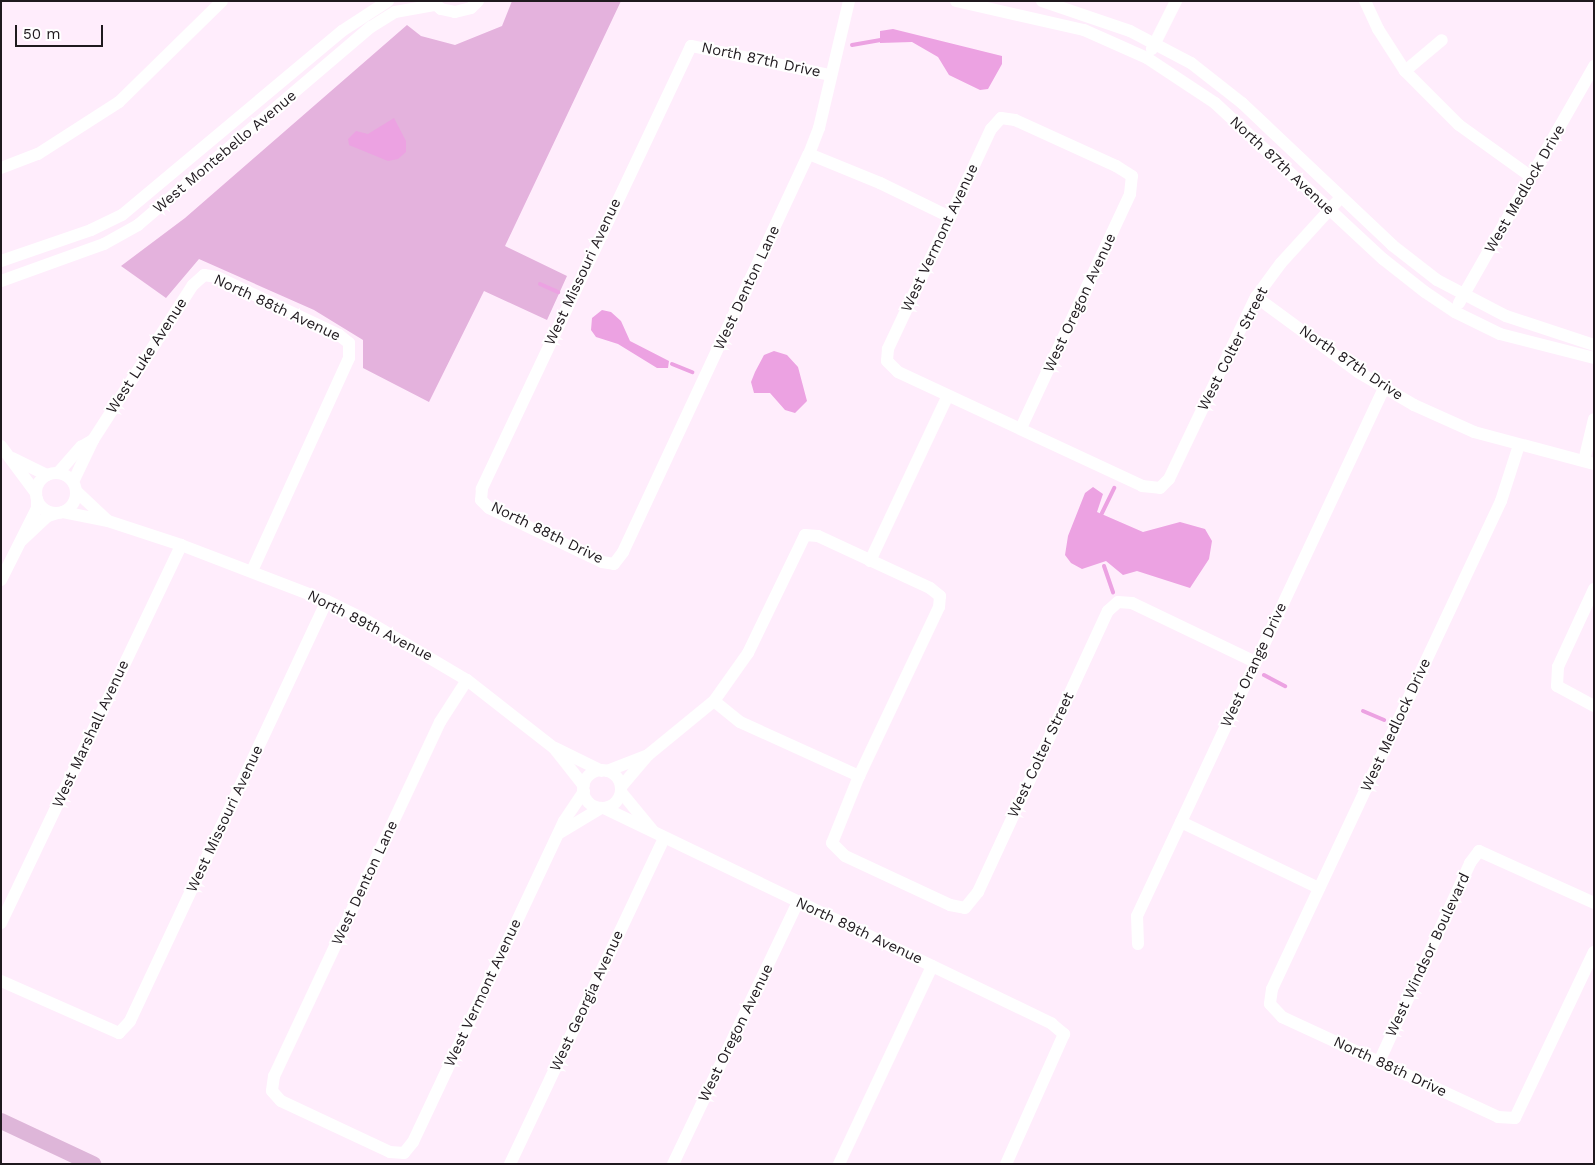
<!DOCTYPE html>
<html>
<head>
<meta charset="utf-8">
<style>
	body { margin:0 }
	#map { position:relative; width:1595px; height:1165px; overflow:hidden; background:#ffedfc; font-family:"Work Sans",sans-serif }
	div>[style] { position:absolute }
	.green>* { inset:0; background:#e4b2dd }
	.water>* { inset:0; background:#eca2e2 }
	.stream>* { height:4px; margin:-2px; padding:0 2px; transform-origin:2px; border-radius:2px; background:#eca2e2 }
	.minor>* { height:12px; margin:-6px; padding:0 6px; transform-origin:6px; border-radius:6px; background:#fff }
	.minor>.ring { margin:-6px; padding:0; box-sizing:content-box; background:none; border:12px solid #fff; border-radius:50% }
	.major>* { height:16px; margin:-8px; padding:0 8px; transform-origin:8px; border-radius:8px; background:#deb6d9 }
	span { translate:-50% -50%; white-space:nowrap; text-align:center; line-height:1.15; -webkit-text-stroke:4px #fff; paint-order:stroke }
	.street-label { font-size:15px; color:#1f191e }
	.frame { position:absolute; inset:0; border:2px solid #1f191e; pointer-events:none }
	.scale { position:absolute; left:15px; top:25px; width:88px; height:22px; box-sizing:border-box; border:2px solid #1f191e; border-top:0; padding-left:6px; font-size:15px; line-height:18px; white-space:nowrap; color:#1f191e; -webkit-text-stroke:4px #fff; paint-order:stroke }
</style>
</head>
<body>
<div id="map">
	<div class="green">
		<i style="clip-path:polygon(512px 1px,621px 1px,505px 246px,567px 276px,547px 320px,484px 291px,429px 402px,363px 368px,363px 340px,314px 310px,199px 259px,166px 298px,121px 266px,185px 218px,407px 25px,421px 36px,455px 45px,502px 26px)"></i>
	</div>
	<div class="water">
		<i style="clip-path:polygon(893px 29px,1002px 56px,1002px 64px,988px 89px,980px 90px,949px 75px,938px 57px,912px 42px,880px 43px,880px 31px)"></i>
		<i style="clip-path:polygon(394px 118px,406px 141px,406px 152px,398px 159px,388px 161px,349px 145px,348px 139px,356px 131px,368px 134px)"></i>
		<i style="clip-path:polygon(602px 310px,611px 312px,621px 321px,630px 341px,669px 361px,668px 368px,657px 368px,618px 344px,596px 337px,591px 330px,592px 318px)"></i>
		<i style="clip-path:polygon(774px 351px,787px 355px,798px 367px,807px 401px,795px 413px,785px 410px,770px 393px,754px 393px,751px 382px,755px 372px,764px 355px)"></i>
		<i style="clip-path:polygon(1093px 487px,1103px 494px,1097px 512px,1143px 532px,1180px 522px,1205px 529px,1212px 541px,1209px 559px,1190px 588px,1137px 571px,1123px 575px,1106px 561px,1082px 569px,1071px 563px,1065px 555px,1068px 536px,1085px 493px)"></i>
	</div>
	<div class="stream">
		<i style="left:852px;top:45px;width:29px;rotate:-10deg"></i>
		<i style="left:540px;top:284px;width:20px;rotate:24deg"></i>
		<i style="left:672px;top:364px;width:22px;rotate:22deg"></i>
		<i style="left:1102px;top:513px;width:28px;rotate:-64deg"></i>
		<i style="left:1104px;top:566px;width:28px;rotate:71deg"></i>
		<i style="left:1264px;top:675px;width:24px;rotate:28deg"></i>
		<i style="left:1363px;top:711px;width:23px;rotate:23deg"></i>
	</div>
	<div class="minor">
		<i style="left:432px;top:1px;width:12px;rotate:42deg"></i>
		<i style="left:441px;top:9px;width:14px;rotate:12deg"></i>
		<i style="left:455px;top:12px;width:16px;rotate:-14deg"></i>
		<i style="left:471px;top:8px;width:10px;rotate:-45deg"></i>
		<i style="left:956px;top:1px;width:131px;rotate:12.8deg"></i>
		<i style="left:1084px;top:30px;width:69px;rotate:24deg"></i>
		<i style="left:1147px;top:58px;width:82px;rotate:33.5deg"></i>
		<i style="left:1215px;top:103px;width:229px;rotate:42.9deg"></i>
		<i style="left:1383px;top:259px;width:53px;rotate:38.2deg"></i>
		<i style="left:1425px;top:292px;width:36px;rotate:34deg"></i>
		<i style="left:1455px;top:312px;width:50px;rotate:26.1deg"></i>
		<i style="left:1500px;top:334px;width:97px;rotate:14.3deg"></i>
		<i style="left:1042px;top:1px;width:93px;rotate:18.8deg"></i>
		<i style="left:1130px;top:31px;width:69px;rotate:27.7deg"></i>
		<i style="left:1191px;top:63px;width:65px;rotate:38.1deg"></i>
		<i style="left:1242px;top:103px;width:207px;rotate:43.4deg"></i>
		<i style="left:1392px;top:245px;width:57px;rotate:37.9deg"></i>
		<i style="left:1437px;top:280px;width:78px;rotate:27.6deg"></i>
		<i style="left:1506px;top:316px;width:93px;rotate:18.2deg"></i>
		<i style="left:1365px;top:1px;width:31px;rotate:65deg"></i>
		<i style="left:1378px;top:29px;width:50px;rotate:57.3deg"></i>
		<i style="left:1405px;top:71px;width:76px;rotate:45deg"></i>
		<i style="left:1459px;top:125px;width:87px;rotate:35.7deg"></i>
		<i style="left:1152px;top:49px;width:54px;rotate:-63.4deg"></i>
		<i style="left:1405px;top:71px;width:48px;rotate:-40deg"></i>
		<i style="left:830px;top:75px;width:142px;rotate:-168.2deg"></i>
		<i style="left:691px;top:46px;width:490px;rotate:115.3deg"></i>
		<i style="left:482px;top:489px;width:11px;rotate:95deg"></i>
		<i style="left:481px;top:500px;width:11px;rotate:45deg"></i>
		<i style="left:489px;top:508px;width:125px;rotate:25.5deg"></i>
		<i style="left:602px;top:562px;width:12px;rotate:9deg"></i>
		<i style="left:614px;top:564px;width:15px;rotate:-53deg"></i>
		<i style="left:623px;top:552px;width:439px;rotate:-65deg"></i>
		<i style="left:809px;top:154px;width:28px;rotate:-69deg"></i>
		<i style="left:819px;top:128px;width:130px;rotate:-76.7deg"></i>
		<i style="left:809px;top:154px;width:77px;rotate:22.2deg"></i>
		<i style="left:880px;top:183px;width:78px;rotate:25.9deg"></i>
		<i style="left:1px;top:168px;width:40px;rotate:-21deg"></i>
		<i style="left:38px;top:154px;width:96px;rotate:-32.7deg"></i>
		<i style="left:119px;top:102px;width:144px;rotate:-44.4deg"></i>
		<i style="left:1px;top:261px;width:95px;rotate:-19deg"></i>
		<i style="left:91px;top:230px;width:34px;rotate:-26deg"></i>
		<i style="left:122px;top:215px;width:287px;rotate:-39.9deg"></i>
		<i style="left:342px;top:31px;width:55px;rotate:-33.1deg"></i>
		<i style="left:1px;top:281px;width:109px;rotate:-19.8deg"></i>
		<i style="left:104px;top:244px;width:39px;rotate:-29deg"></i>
		<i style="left:138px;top:225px;width:306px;rotate:-40.4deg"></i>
		<i style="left:371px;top:27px;width:28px;rotate:-32deg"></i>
		<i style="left:395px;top:12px;width:41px;rotate:-9.9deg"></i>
		<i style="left:1256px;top:297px;width:127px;rotate:36.3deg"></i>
		<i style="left:1358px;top:372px;width:65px;rotate:30.5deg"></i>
		<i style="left:1414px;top:405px;width:66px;rotate:24.2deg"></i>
		<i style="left:1474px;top:432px;width:124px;rotate:14.9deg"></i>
		<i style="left:1459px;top:303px;width:273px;rotate:-60.3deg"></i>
		<i style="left:1021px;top:428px;width:258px;rotate:-65deg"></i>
		<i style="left:1130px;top:194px;width:18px;rotate:-84deg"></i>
		<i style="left:1132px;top:176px;width:19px;rotate:-148deg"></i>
		<i style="left:1116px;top:166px;width:111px;rotate:-155.5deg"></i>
		<i style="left:1015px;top:120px;width:14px;rotate:-172deg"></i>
		<i style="left:1001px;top:118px;width:15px;rotate:132deg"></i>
		<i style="left:991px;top:129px;width:97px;rotate:115deg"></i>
		<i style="left:950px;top:217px;width:146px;rotate:115.2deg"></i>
		<i style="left:888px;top:349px;width:12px;rotate:95deg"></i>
		<i style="left:887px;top:361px;width:16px;rotate:45deg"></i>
		<i style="left:898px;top:372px;width:269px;rotate:25deg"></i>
		<i style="left:1142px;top:486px;width:18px;rotate:6deg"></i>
		<i style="left:1160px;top:488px;width:13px;rotate:-45deg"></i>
		<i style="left:1169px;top:479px;width:202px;rotate:-64.5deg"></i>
		<i style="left:1256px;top:297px;width:42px;rotate:-53.7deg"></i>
		<i style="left:1281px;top:263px;width:89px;rotate:-47.7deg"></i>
		<i style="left:1519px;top:445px;width:59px;rotate:107.8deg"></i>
		<i style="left:1501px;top:501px;width:539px;rotate:115.14deg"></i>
		<i style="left:1272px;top:989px;width:15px;rotate:98deg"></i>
		<i style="left:1270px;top:1004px;width:18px;rotate:47deg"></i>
		<i style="left:1282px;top:1017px;width:238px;rotate:24.8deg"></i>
		<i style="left:1498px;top:1117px;width:17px;rotate:3deg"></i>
		<i style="left:1515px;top:1118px;width:184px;rotate:-64.6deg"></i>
		<i style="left:1px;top:446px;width:59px;rotate:53.3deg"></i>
		<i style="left:12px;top:458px;width:39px;rotate:26deg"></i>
		<i style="left:1584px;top:461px;width:43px;rotate:-76.6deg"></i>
		<i class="ring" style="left:36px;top:473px;width:28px;height:28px"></i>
		<i style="left:58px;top:473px;width:35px;rotate:-49deg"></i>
		<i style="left:81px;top:447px;width:14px;rotate:-30deg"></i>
		<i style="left:73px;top:482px;width:47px;rotate:-64.5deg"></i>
		<i style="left:93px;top:440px;width:184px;rotate:-57.2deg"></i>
		<i style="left:193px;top:285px;width:15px;rotate:-42deg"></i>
		<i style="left:204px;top:275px;width:13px;rotate:9deg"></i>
		<i style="left:217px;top:277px;width:135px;rotate:25.4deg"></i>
		<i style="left:339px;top:335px;width:13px;rotate:39deg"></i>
		<i style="left:349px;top:343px;width:15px;rotate:90deg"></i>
		<i style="left:349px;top:358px;width:234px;rotate:114.5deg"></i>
		<i style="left:77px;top:492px;width:42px;rotate:43.1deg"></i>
		<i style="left:63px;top:512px;width:46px;rotate:11.3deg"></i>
		<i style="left:108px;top:521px;width:77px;rotate:18.2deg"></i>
		<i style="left:181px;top:545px;width:156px;rotate:21deg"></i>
		<i style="left:327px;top:601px;width:39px;rotate:26deg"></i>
		<i style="left:362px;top:618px;width:122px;rotate:30.6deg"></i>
		<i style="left:467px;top:680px;width:110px;rotate:38deg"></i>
		<i style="left:554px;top:748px;width:48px;rotate:51.7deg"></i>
		<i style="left:22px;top:540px;width:35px;rotate:-43deg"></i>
		<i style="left:48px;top:516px;width:9px;rotate:-18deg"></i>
		<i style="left:870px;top:561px;width:183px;rotate:-64.8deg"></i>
		<i style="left:1px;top:580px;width:80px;rotate:-63.4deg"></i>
		<i style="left:37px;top:508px;width:9px;rotate:-90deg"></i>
		<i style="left:1594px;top:589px;width:86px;rotate:114.8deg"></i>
		<i style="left:1558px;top:667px;width:19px;rotate:93deg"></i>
		<i style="left:1557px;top:686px;width:42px;rotate:28.4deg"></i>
		<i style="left:467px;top:680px;width:50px;rotate:122.7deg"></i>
		<i style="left:440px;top:722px;width:391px;rotate:115.1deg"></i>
		<i style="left:274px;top:1076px;width:15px;rotate:98deg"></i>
		<i style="left:272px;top:1091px;width:13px;rotate:48deg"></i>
		<i style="left:281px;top:1101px;width:120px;rotate:25.1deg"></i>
		<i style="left:390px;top:1152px;width:14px;rotate:4deg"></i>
		<i style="left:404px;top:1153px;width:14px;rotate:-51deg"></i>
		<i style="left:413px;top:1142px;width:355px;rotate:-64.8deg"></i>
		<i style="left:564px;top:821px;width:36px;rotate:-56deg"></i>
		<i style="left:714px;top:701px;width:33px;rotate:39deg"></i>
		<i style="left:740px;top:722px;width:131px;rotate:24.4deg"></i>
		<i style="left:555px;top:748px;width:52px;rotate:26.1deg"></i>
		<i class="ring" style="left:583px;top:770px;width:26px;height:26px"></i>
		<i style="left:607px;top:771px;width:44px;rotate:-21.3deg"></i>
		<i style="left:648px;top:755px;width:85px;rotate:-39.3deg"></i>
		<i style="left:714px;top:701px;width:59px;rotate:-54.7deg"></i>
		<i style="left:748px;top:653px;width:131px;rotate:-64.2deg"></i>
		<i style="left:805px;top:535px;width:13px;rotate:4deg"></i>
		<i style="left:818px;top:536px;width:123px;rotate:24.9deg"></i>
		<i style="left:930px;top:588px;width:13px;rotate:39deg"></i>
		<i style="left:940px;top:596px;width:11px;rotate:95deg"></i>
		<i style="left:939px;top:607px;width:187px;rotate:115.3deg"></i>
		<i style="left:859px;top:776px;width:72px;rotate:111.9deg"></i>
		<i style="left:832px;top:843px;width:18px;rotate:45deg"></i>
		<i style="left:845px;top:856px;width:116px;rotate:25deg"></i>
		<i style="left:950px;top:905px;width:15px;rotate:11deg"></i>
		<i style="left:965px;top:908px;width:21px;rotate:-51deg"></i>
		<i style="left:978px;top:892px;width:310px;rotate:-65.2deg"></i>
		<i style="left:1108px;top:611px;width:13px;rotate:-42deg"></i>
		<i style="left:1118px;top:602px;width:14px;rotate:4deg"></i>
		<i style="left:1132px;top:603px;width:136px;rotate:25.6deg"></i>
		<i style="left:621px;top:787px;width:42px;rotate:-49.8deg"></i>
		<i style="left:621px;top:792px;width:50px;rotate:50.6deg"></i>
		<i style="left:604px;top:808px;width:497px;rotate:25.7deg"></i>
		<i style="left:1052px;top:1024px;width:16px;rotate:40deg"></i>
		<i style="left:1064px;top:1034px;width:142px;rotate:114deg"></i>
		<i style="left:1181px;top:822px;width:153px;rotate:25.6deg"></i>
		<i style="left:561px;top:832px;width:47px;rotate:-31deg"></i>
		<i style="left:1px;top:923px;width:419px;rotate:-64.5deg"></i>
		<i style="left:1138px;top:944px;width:28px;rotate:-92deg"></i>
		<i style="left:1137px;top:916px;width:583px;rotate:-64.93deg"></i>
		<i style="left:1px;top:981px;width:129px;rotate:23.8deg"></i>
		<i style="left:119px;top:1033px;width:16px;rotate:-47deg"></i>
		<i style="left:130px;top:1021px;width:464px;rotate:-64.9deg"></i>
		<i style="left:1379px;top:1062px;width:219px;rotate:-65.4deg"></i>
		<i style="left:1470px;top:863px;width:15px;rotate:-53deg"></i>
		<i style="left:1479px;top:851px;width:126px;rotate:24.3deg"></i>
		<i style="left:510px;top:1164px;width:361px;rotate:-64.7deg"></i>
		<i style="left:673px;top:1164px;width:290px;rotate:-64.5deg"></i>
		<i style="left:839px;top:1164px;width:219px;rotate:-64.8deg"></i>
	</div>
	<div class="major">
		<i style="left:1px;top:1121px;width:102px;rotate:25.1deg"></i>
	</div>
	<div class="street-label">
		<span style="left:761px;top:60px;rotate:12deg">North 87th Drive</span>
		<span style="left:225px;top:152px;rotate:-40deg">West Montebello Avenue</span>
		<span style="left:1282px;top:166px;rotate:43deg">North 87th Avenue</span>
		<span style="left:1525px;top:189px;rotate:-60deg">West Medlock Drive</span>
		<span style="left:940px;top:238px;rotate:-65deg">West Vermont Avenue</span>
		<span style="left:583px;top:272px;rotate:-65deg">West Missouri Avenue</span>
		<span style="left:747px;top:288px;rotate:-65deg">West Denton Lane</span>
		<span style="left:1080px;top:303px;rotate:-65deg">West Oregon Avenue</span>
		<span style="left:277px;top:308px;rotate:25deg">North 88th Avenue</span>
		<span style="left:1233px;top:349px;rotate:-63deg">West Colter Street</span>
		<span style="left:147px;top:356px;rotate:-57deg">West Luke Avenue</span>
		<span style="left:1351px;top:363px;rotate:34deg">North 87th Drive</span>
		<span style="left:547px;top:533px;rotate:26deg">North 88th Drive</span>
		<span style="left:370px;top:626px;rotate:27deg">North 89th Avenue</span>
		<span style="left:1254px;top:665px;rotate:-65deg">West Orange Drive</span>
		<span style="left:1396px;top:725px;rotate:-65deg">West Medlock Drive</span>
		<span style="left:91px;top:734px;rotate:-65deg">West Marshall Avenue</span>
		<span style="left:1041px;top:755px;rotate:-65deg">West Colter Street</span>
		<span style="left:225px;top:819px;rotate:-65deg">West Missouri Avenue</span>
		<span style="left:365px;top:883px;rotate:-65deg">West Denton Lane</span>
		<span style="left:859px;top:931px;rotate:25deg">North 89th Avenue</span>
		<span style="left:1428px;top:955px;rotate:-65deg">West Windsor Boulevard</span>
		<span style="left:483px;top:993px;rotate:-65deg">West Vermont Avenue</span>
		<span style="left:587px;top:1001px;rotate:-65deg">West Georgia Avenue</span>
		<span style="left:736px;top:1033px;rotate:-64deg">West Oregon Avenue</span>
		<span style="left:1390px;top:1067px;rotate:25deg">North 88th Drive</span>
	</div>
	<div class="frame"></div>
	<div class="scale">50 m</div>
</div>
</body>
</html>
